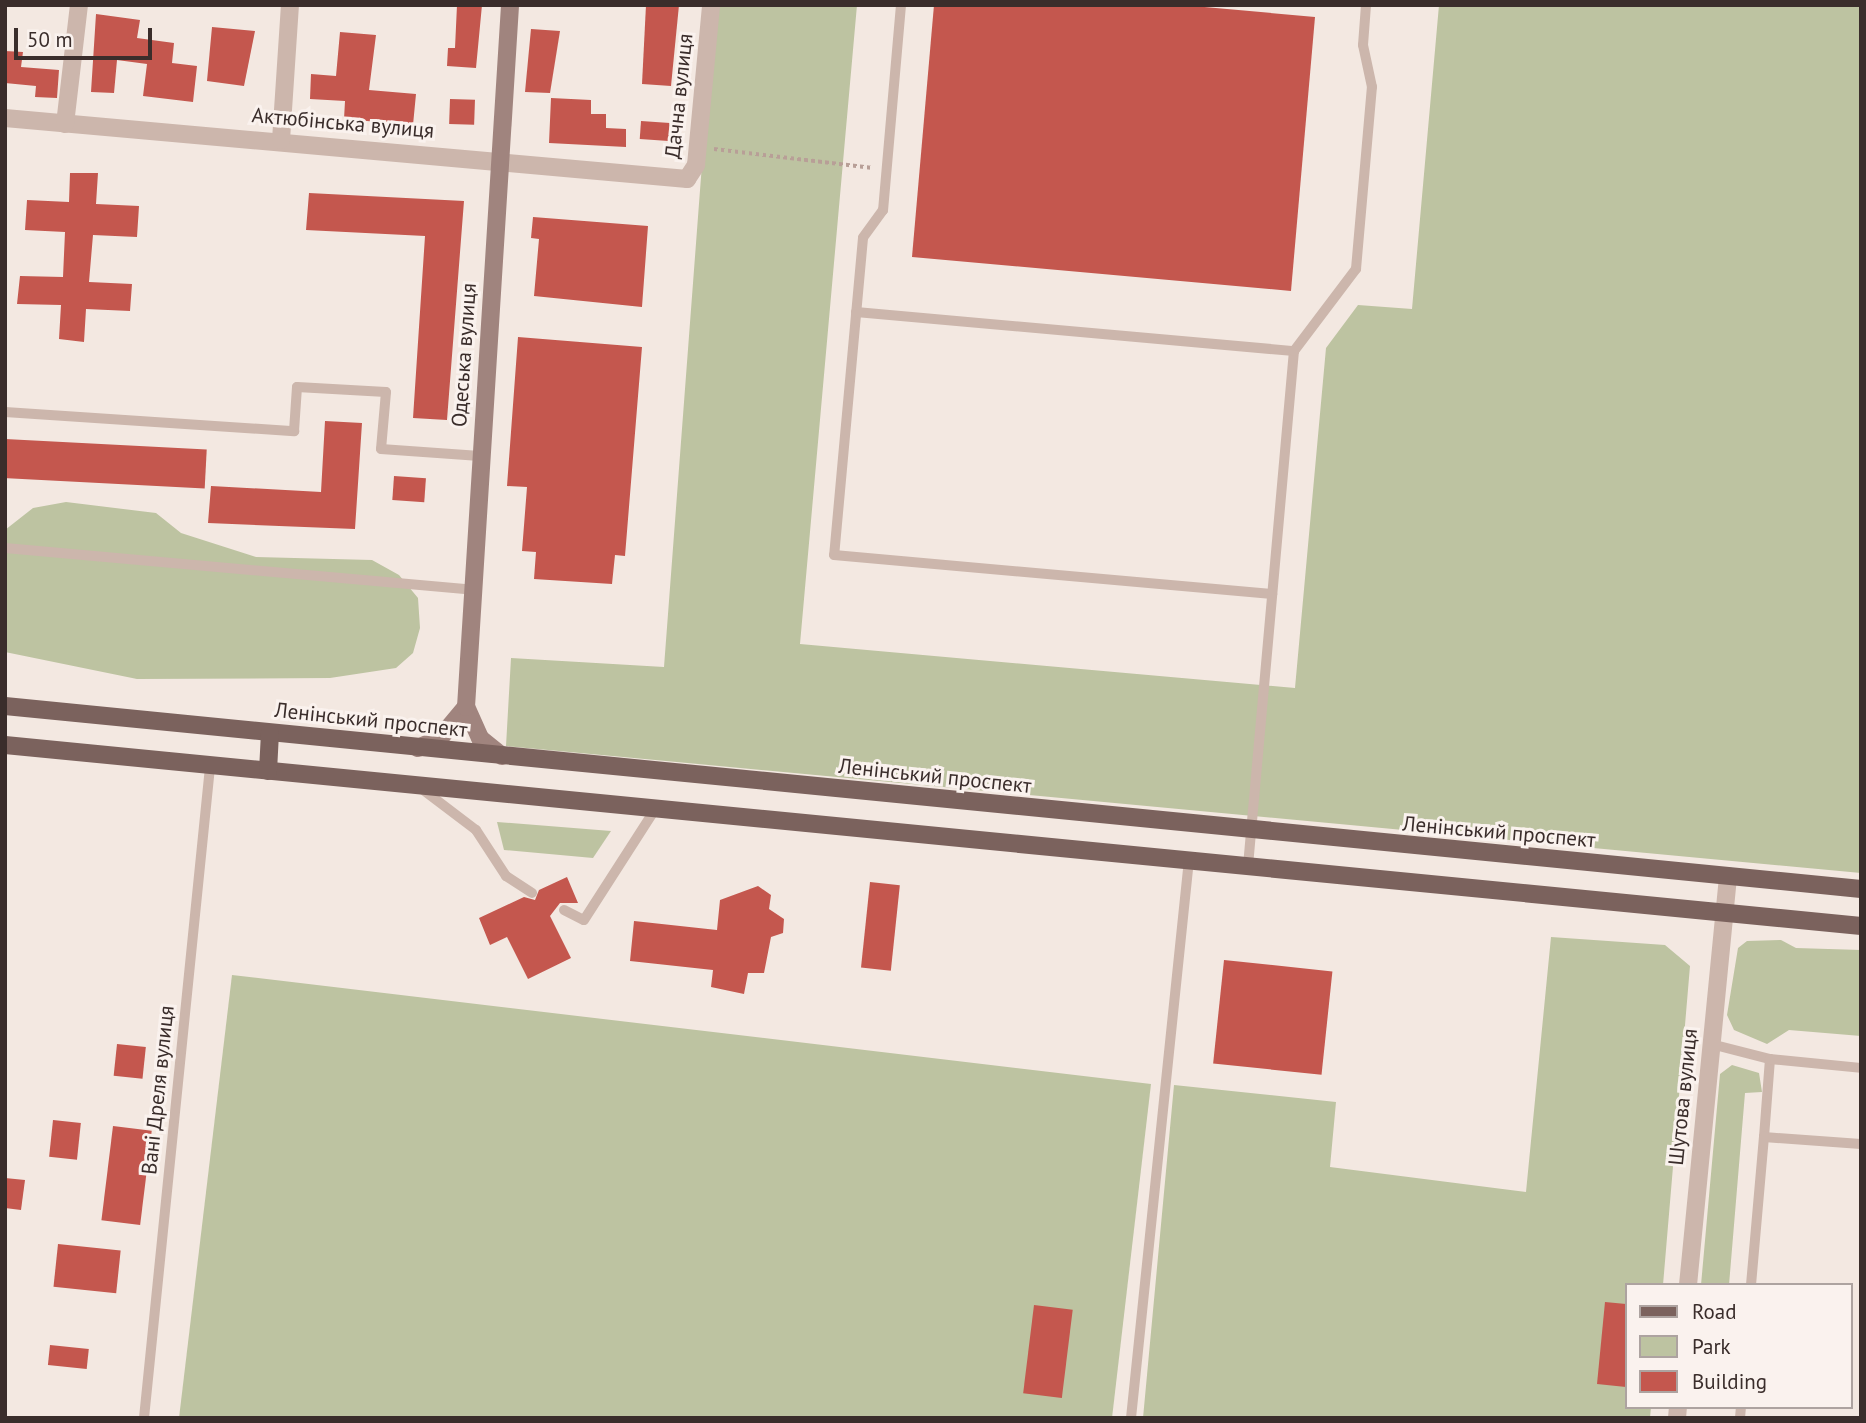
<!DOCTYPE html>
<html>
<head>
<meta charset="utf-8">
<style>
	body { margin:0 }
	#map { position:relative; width:1866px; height:1423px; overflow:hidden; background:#f3e8e1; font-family:"PT Sans",sans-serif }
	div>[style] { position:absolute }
	.green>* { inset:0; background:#bdc3a1 }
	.building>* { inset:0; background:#c4574e; transform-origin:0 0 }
	.path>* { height:3.5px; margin-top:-1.75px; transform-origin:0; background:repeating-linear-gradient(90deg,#b89f97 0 3.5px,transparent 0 7px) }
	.lane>* { height:10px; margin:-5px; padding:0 5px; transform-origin:5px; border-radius:5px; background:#ccb6ac }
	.street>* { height:18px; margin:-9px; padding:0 9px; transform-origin:9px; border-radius:9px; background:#ccb6ac }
	.secondary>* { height:18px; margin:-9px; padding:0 9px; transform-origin:9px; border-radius:9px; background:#a0847e }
	.primary>* { height:18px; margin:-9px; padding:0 9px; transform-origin:9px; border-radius:9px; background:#7b625d }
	span { translate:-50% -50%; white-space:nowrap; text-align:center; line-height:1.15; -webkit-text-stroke:6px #faf2ee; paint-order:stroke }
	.street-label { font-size:21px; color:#3a2d2b }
	.frame { position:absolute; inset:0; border:7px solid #3a2d2b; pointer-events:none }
	.legend { position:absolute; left:1625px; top:1283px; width:228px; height:126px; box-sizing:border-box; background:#faf2ee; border:2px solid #ada3a0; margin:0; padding:9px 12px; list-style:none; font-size:21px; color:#3a2d2b }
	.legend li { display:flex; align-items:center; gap:14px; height:35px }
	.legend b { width:35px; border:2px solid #ada3a0 }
	.scale { position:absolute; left:14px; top:28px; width:138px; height:32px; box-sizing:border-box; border:4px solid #3a2d2b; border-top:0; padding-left:9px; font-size:21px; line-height:24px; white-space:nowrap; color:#3a2d2b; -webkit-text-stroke:5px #faf2ee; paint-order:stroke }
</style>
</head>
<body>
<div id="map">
	<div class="green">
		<i style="clip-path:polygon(714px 5px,857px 5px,800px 644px,1295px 688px,1326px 348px,1358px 305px,1412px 309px,1439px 5px,1861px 5px,1861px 873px,506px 746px,511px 658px,664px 667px)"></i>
		<i style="clip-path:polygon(66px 502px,156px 513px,181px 533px,256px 557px,372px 560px,399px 575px,418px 598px,420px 628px,413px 653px,396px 668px,330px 678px,137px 679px,5px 652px,5px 530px,33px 508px)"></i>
		<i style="clip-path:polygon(497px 822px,611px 831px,593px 858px,504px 850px)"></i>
		<i style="clip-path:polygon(1551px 937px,1665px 945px,1690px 966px,1663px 1285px,1626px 1285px,1626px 1407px,1651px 1407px,1650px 1418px,1143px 1418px,1174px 1085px,1336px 1102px,1330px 1167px,1526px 1192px)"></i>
		<i style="clip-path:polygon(1781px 940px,1796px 948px,1861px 950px,1861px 1036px,1789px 1030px,1767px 1044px,1734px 1030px,1727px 1015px,1738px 948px,1747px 941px)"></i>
		<i style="clip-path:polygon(232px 975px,1151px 1084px,1112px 1418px,179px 1418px)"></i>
		<i style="clip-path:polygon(1732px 1065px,1759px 1073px,1762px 1092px,1745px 1093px,1729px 1285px,1701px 1285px,1720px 1074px)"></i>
	</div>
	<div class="building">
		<i style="clip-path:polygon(457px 5px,482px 5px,476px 68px,447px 66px,448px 48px,455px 48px)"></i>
		<i style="clip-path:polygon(646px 5px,679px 5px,671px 86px,642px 84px)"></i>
		<i style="clip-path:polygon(934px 5px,1182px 5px,1315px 17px,1291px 291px,912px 257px)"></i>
		<i style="clip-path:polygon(96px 14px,140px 20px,137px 38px,174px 43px,172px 63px,197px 66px,193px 102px,143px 96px,147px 64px,117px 60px,114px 93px,91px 92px)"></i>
		<i style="clip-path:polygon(212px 27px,255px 31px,244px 86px,207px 81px)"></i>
		<i style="clip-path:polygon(531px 29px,560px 31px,550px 93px,525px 92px)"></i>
		<i style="clip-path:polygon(340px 32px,376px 35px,369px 90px,416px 94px,413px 125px,344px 119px,345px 101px,310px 99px,311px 74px,336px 76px)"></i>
		<i style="clip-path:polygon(5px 51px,23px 52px,21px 67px,59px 70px,57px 98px,35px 97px,36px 86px,5px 83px)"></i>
		<i style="clip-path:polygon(551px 98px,591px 100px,591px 114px,606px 114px,606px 128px,626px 129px,626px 147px,549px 143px)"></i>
		<i style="left:450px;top:99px;width:25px;height:25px;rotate:2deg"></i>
		<i style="left:641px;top:121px;width:29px;height:18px;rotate:4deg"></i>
		<i style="clip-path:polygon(70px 173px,98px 173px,96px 204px,139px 206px,137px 237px,93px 235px,89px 282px,132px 284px,130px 311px,86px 309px,84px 342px,59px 339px,61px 305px,17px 304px,20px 276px,63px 277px,65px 232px,25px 230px,27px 200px,69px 202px)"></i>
		<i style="clip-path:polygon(309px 193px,464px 201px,447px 420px,413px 418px,425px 236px,306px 230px)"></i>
		<i style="clip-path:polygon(533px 217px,648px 226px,642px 307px,534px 296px,539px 239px,531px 238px)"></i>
		<i style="clip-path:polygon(518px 337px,642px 347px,625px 556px,615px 555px,612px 584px,534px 579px,536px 552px,522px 551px,527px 487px,507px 486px)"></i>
		<i style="clip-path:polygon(325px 421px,362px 423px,355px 529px,208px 523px,211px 486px,321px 492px)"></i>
		<i style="left:5px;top:439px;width:202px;height:39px;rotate:3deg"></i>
		<i style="left:394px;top:476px;width:32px;height:24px;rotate:4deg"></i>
		<i style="clip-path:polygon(567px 877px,578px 903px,560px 903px,550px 916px,571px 958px,528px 979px,507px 937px,490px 945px,479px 918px,524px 897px,535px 900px,539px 890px)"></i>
		<i style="left:870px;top:882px;width:30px;height:86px;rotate:6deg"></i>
		<i style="clip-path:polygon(758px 886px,771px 895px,769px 909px,784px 919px,783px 933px,771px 937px,764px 973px,748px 973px,744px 994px,711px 987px,713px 970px,630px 961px,634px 921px,717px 930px,720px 900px)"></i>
		<i style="left:1224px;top:960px;width:109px;height:104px;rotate:6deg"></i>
		<i style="left:117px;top:1044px;width:29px;height:32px;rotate:6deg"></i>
		<i style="left:53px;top:1120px;width:28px;height:37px;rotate:6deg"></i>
		<i style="left:113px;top:1126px;width:39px;height:95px;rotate:7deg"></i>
		<i style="clip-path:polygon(5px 1178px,25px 1180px,21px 1210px,5px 1208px)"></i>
		<i style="left:58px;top:1244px;width:63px;height:43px;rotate:6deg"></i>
		<i style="clip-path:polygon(1605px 1302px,1626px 1304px,1626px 1387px,1597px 1384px)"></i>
		<i style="left:1034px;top:1305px;width:39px;height:89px;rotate:7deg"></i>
		<i style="left:50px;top:1345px;width:39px;height:20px;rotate:6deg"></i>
	</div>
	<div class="path">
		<i style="left:714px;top:149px;width:160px;rotate:6.8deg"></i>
	</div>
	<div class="lane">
		<i style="left:901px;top:5px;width:206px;rotate:95deg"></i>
		<i style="left:883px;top:210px;width:34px;rotate:126deg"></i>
		<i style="left:863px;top:238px;width:318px;rotate:95.2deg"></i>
		<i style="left:834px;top:555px;width:440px;rotate:5.1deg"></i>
		<i style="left:856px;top:312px;width:440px;rotate:5.1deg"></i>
		<i style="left:5px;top:412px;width:290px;rotate:3.8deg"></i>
		<i style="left:294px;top:431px;width:44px;rotate:-86.1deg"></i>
		<i style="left:297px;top:387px;width:89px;rotate:3.2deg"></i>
		<i style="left:386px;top:392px;width:57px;rotate:95deg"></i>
		<i style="left:381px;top:449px;width:99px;rotate:4deg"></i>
		<i style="left:5px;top:548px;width:470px;rotate:5.1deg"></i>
		<i style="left:422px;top:789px;width:68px;rotate:37.2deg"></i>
		<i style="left:476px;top:830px;width:55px;rotate:56.9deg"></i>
		<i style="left:506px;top:876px;width:31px;rotate:33deg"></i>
		<i style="left:1248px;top:866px;width:517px;rotate:-84.9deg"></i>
		<i style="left:1294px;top:351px;width:103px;rotate:-52.9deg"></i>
		<i style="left:1356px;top:269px;width:183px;rotate:-85deg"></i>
		<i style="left:1372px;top:87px;width:43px;rotate:-102.1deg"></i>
		<i style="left:1363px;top:45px;width:40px;rotate:-85.7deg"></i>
		<i style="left:564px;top:910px;width:22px;rotate:27deg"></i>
		<i style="left:584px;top:920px;width:133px;rotate:-57.3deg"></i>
		<i style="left:1711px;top:1044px;width:61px;rotate:14.3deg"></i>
		<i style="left:1770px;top:1059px;width:78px;rotate:94.4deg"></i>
		<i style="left:1764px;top:1137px;width:97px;rotate:4.1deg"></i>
		<i style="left:1770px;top:1059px;width:91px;rotate:5.6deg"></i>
		<i style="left:1751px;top:1285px;width:149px;rotate:-85deg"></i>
		<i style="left:144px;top:1418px;width:654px;rotate:-84.21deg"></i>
		<i style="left:1131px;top:1418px;width:561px;rotate:-84.07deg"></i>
		<i style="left:1740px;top:1418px;width:11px;rotate:-85deg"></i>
	</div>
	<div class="street">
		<i style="left:5px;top:118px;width:685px;rotate:5.11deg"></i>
		<i style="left:687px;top:179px;width:17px;rotate:-57deg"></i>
		<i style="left:696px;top:165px;width:161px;rotate:-84.6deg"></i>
		<i style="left:65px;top:124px;width:120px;rotate:-83.3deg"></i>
		<i style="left:281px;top:140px;width:135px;rotate:-86.2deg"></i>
		<i style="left:1688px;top:1285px;width:411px;rotate:-84.4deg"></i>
		<i style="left:1677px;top:1418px;width:11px;rotate:-85deg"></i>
	</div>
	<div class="secondary">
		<i style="left:418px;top:748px;width:24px;rotate:-24deg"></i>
		<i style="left:440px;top:738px;width:40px;rotate:-50deg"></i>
		<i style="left:502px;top:756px;width:28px;rotate:-141deg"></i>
		<i style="left:480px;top:738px;width:34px;rotate:-114deg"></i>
		<i style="left:466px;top:707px;width:703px;rotate:-86.41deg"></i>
	</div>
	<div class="primary">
		<i style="left:5px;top:706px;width:1865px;rotate:5.63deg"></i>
		<i style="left:5px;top:745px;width:1865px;rotate:5.57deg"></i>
		<i style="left:268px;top:771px;width:38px;rotate:-87deg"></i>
	</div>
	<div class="street-label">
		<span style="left:679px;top:96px;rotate:-84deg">Дачна вулиця</span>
		<span style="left:343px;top:123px;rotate:5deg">Актюбінська вулиця</span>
		<span style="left:464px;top:355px;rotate:-86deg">Одеська вулиця</span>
		<span style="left:371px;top:720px;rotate:6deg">Ленінський проспект</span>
		<span style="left:935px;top:776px;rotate:6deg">Ленінський проспект</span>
		<span style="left:1499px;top:832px;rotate:5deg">Ленінський проспект</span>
		<span style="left:158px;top:1090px;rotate:-84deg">Вані Дреля вулиця</span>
		<span style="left:1683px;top:1097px;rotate:-84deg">Шутова вулиця</span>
	</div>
	<div class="frame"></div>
	<ul class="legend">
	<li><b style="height:9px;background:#7b625d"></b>Road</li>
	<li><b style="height:19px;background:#bdc3a1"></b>Park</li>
	<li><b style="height:19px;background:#c4574e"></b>Building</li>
	</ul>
	<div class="scale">50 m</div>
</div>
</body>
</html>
